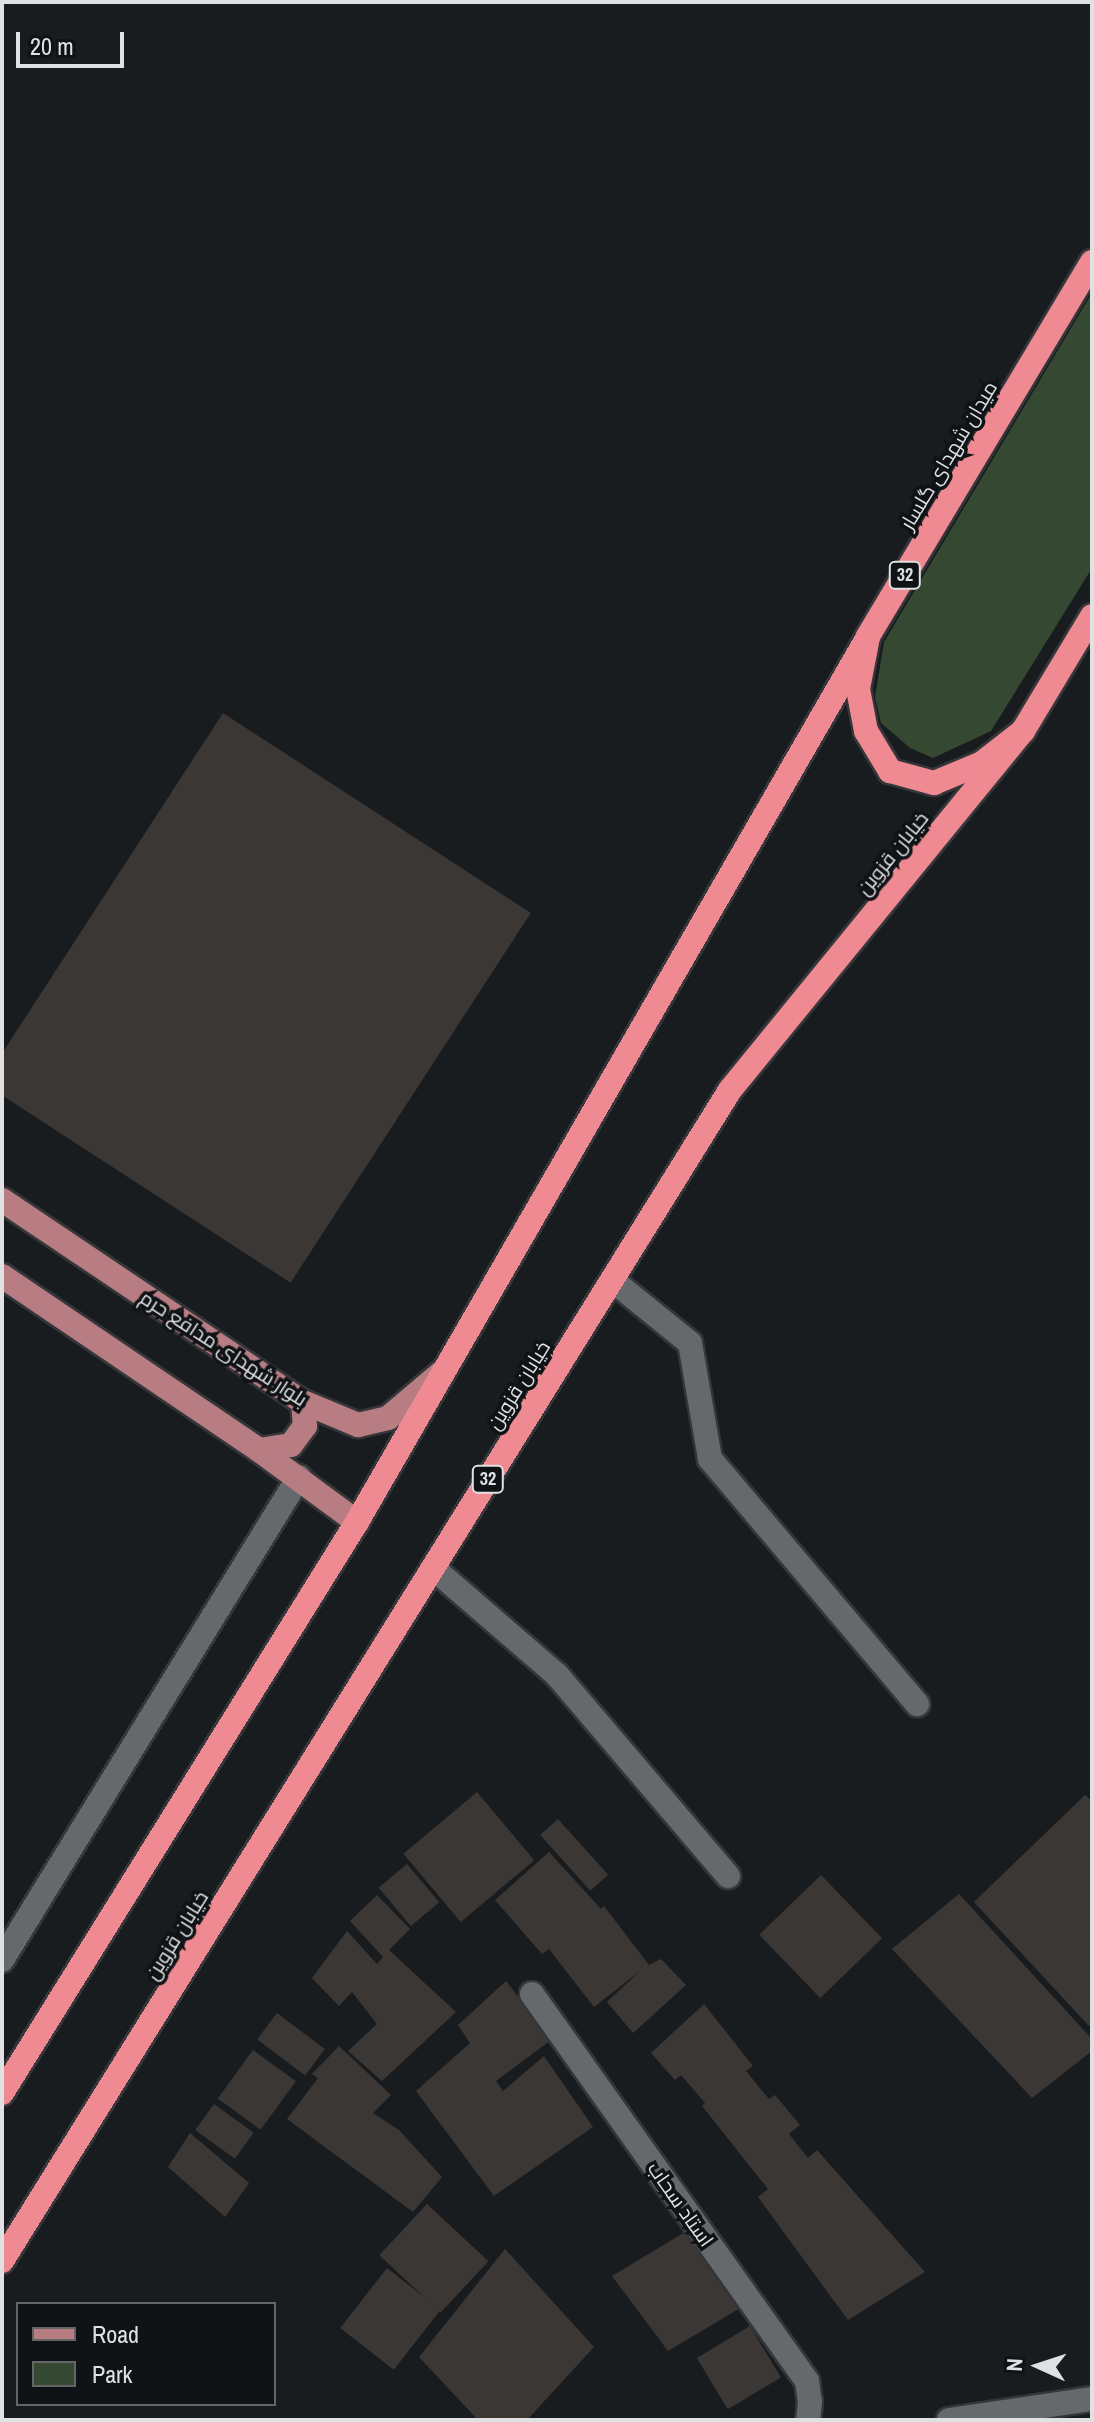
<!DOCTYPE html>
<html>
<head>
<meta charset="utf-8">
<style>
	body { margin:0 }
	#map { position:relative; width:1094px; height:2422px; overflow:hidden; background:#191c1f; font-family:"Archivo Narrow",Cairo,sans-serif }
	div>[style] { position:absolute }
	.green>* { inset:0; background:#354831 }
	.building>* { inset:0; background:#3b3735; transform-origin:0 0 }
	.roads { filter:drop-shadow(2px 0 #353639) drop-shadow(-2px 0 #353639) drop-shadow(0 2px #353639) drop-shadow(0 -2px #353639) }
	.minor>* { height:24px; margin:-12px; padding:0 12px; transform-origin:12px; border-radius:12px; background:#65696c }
	.major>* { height:24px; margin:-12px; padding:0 12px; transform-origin:12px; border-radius:12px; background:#b87c83 }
	.highway>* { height:24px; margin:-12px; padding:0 12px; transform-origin:12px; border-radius:12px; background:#ef8992 }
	span { translate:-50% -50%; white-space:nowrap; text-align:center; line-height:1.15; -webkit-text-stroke:7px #101315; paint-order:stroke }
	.shield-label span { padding:2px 6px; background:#101315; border:2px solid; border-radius:6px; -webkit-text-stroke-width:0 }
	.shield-label { font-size:18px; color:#dfe1e3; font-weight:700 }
	.street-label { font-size:20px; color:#dfe1e3 }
	.frame { position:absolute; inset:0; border:4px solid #dfe1e3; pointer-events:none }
	.legend { position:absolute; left:16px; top:2302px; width:260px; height:104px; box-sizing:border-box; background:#101315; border:2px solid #636567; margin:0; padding:10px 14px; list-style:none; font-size:24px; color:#dfe1e3 }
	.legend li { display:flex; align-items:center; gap:16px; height:40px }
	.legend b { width:40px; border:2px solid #636567 }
	.north { position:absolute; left:998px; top:2326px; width:80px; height:80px; -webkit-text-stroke:6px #101315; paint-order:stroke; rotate:273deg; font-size:22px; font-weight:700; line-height:32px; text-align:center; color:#dfe1e3 }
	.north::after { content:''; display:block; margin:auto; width:28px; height:36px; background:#dfe1e3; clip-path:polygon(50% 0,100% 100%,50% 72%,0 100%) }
	.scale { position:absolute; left:16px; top:32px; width:108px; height:36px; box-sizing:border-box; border:4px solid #dfe1e3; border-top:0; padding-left:10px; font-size:24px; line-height:28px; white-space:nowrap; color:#dfe1e3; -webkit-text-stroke:6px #101315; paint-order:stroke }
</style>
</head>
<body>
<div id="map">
	<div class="green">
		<i style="clip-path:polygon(1092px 293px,1092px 568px,991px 731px,933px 758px,910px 748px,881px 723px,875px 697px,884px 642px)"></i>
	</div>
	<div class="building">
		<i style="left:223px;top:713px;width:367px;height:441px;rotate:33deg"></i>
		<i style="left:477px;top:1792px;width:89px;height:96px;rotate:50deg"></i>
		<i style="clip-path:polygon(1085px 1795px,1092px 1801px,1092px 2024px,1089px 2026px,974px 1902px)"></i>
		<i style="left:558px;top:1819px;width:75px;height:24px;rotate:48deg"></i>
		<i style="clip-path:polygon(549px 1852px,601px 1909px,604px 1906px,649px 1965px,661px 1959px,686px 1985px,633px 2033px,607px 2002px,640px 1971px,594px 2007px,549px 1949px,542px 1954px,495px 1900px)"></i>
		<i style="left:407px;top:1864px;width:50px;height:37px;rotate:50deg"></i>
		<i style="left:821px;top:1875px;width:88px;height:86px;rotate:46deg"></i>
		<i style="clip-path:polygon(959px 1894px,1092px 2039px,1092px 2051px,1032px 2098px,892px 1949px)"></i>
		<i style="clip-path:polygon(377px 1895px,410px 1929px,389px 1950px,456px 2012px,382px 2081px,348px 2051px,377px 2024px,352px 1992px,339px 2006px,312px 1978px,347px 1931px,377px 1964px,383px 1957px,350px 1921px)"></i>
		<i style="clip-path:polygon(506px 1981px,551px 2040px,496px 2081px,503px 2091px,544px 2056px,593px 2127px,494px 2196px,416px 2091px,470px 2043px,458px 2025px)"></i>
		<i style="clip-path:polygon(704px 2004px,753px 2066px,746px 2071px,769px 2099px,775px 2095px,800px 2125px,789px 2134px,808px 2158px,817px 2150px,925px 2272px,848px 2320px,758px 2197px,768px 2189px,702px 2106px,705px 2103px,681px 2075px,675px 2080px,651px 2053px)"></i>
		<i style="left:277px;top:2013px;width:60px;height:33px;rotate:37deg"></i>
		<i style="clip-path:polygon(339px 2046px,391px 2095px,373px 2113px,399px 2130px,442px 2177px,413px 2212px,287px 2119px,318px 2078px,312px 2074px)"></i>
		<i style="left:253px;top:2050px;width:53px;height:60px;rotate:36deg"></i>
		<i style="left:214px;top:2104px;width:49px;height:32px;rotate:36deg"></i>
		<i style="clip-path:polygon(190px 2133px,249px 2183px,225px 2217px,168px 2167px)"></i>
		<i style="left:427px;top:2204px;width:84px;height:70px;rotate:43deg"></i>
		<i style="clip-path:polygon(685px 2232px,742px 2307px,668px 2351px,612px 2276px)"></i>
		<i style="clip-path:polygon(505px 2249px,594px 2347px,527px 2420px,478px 2420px,419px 2357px)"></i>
		<i style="left:387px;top:2268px;width:68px;height:76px;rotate:38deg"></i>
		<i style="left:750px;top:2326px;width:60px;height:62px;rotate:59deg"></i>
	</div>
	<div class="roads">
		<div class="minor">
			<i style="left:612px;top:1280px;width:100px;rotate:38.9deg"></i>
			<i style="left:690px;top:1343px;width:118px;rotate:80.2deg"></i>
			<i style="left:710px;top:1459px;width:321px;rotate:49.8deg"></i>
			<i style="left:433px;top:1568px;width:164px;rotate:40.8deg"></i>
			<i style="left:557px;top:1675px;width:264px;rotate:49.6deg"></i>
			<i style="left:2px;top:1960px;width:567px;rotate:-58.41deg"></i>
			<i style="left:532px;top:1994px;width:475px;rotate:54.6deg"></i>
			<i style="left:807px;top:2381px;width:21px;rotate:82deg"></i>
			<i style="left:810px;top:2402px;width:18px;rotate:96deg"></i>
			<i style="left:949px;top:2420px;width:145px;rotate:-8.4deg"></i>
		</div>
		<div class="major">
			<i style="left:2px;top:1200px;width:362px;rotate:33.9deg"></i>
			<i style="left:303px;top:1402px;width:60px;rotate:22.7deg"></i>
			<i style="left:358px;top:1425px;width:31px;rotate:-13deg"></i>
			<i style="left:388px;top:1418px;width:70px;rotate:-40.3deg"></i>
			<i style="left:2px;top:1276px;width:310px;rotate:34.1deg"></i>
			<i style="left:259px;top:1450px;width:122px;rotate:36.3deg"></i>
			<i style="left:259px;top:1450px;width:32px;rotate:-9deg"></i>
			<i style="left:291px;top:1445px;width:24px;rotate:-54deg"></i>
			<i style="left:305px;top:1426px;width:24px;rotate:-95deg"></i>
		</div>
		<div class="highway">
			<i style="left:1092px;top:262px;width:437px;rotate:120.9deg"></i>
			<i style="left:868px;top:637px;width:53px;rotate:100.9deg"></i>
			<i style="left:858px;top:689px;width:43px;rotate:79.2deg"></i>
			<i style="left:866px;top:731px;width:47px;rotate:59deg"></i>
			<i style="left:890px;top:771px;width:46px;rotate:15.3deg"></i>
			<i style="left:934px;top:783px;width:52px;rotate:-22.6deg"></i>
			<i style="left:982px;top:763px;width:52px;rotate:-38deg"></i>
			<i style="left:1023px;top:731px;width:134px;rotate:-59deg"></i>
			<i style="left:2px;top:2093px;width:672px;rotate:-58.13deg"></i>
			<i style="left:357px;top:1522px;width:1022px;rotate:-60deg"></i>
			<i style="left:2px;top:2261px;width:1379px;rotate:-58.13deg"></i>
			<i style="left:730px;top:1090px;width:463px;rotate:-50.8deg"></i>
		</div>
	</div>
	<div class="shield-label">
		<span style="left:905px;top:575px">32</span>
		<span style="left:488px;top:1479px">32</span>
	</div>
	<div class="street-label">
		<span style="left:948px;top:455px;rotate:-59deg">میدان شهدای گلسار</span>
		<span style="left:892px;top:853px;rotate:-51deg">خیابان قزوین</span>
		<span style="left:224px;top:1348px;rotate:33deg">بلوار شهدای مدافع حرم</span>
		<span style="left:518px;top:1385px;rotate:-58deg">خیابان قزوین</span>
		<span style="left:176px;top:1935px;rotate:-58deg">خیابان قزوین</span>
		<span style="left:681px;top:2204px;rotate:55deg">استاد سحاب</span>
	</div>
	<div class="frame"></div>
	<ul class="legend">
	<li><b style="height:10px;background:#b87c83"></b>Road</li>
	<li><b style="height:22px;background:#354831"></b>Park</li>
	</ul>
	<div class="north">N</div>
	<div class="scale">20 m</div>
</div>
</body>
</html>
